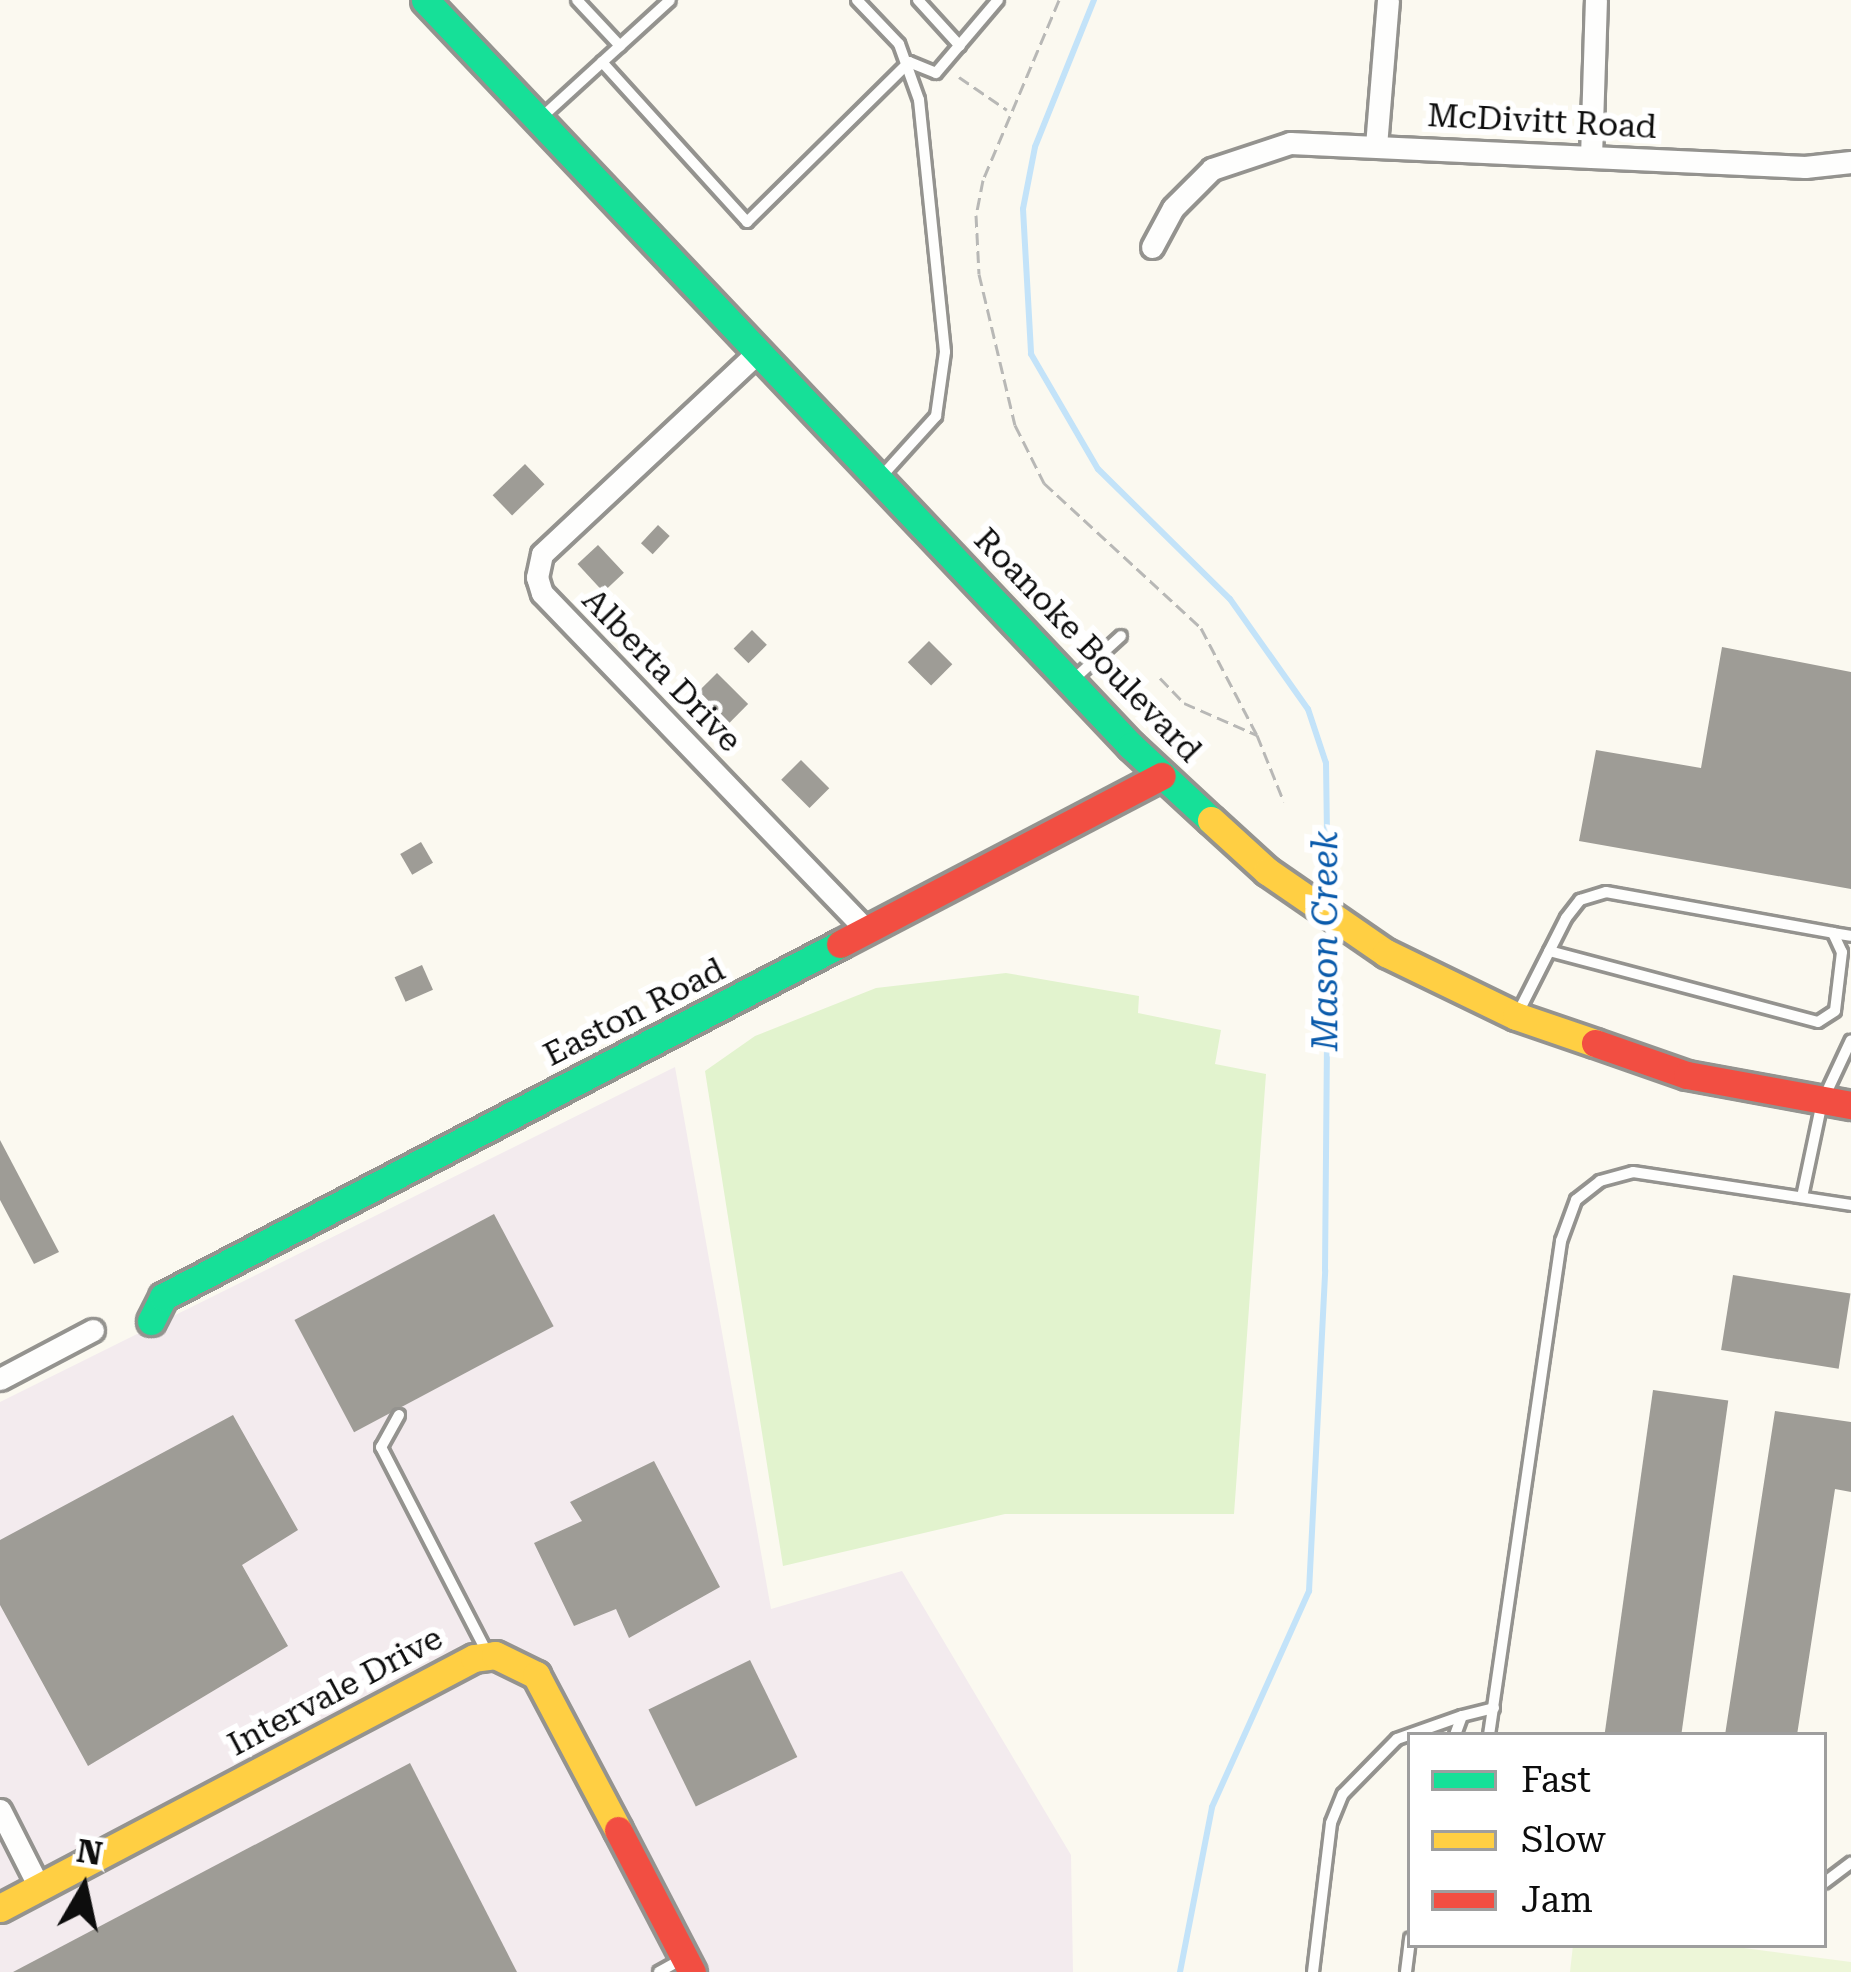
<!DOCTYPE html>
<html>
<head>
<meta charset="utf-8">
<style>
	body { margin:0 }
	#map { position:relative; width:1851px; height:1972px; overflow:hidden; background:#fbf9f0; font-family:"Roboto Serif",serif }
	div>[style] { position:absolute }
	.industrial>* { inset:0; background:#f3ebee }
	.green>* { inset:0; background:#e2f3ce }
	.pitch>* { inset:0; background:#edf6d8 }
	.stream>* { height:6px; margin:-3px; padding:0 3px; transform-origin:3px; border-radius:3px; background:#c3e3f9 }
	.building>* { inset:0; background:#9e9c96; transform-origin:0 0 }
	.path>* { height:3px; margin-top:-1.5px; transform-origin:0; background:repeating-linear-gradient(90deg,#b8b8b6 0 12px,transparent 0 18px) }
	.roads { filter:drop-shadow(3px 0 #94938f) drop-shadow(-3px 0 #94938f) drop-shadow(0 3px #94938f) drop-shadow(0 -3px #94938f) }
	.lane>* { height:10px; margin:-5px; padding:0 5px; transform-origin:5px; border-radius:5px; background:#fefefd }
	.street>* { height:21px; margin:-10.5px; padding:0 10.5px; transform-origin:10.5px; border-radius:10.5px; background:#fefefd }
	.fast>* { height:27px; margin:-13.5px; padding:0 13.5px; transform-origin:13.5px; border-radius:13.5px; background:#16e098 }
	.slow>* { height:27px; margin:-13.5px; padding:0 13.5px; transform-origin:13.5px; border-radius:13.5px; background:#ffcf43 }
	.jam>* { height:27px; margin:-13.5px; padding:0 13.5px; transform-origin:13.5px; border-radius:13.5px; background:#f24e42 }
	span { translate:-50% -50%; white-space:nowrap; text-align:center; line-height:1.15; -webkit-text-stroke:12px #fff; paint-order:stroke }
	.street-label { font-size:33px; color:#0d0d0d }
	.water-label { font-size:36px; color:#095aab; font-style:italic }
	.legend { position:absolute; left:1407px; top:1732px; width:420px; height:216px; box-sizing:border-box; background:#fff; border:3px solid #9e9e9e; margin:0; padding:15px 21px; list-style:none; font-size:36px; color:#0d0d0d }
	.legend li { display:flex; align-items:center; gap:24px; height:60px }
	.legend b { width:60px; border:3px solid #9e9e9e }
	.north { position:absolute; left:24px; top:1828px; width:120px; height:120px; -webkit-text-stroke:9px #fff; paint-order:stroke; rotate:9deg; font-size:33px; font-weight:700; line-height:48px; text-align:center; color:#0d0d0d }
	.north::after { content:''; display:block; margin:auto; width:42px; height:54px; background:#0d0d0d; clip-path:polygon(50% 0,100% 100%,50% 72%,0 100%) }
</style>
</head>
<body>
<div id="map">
	<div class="industrial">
		<i style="clip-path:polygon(675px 1067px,771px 1609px,902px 1571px,1071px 1855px,1073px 1972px,0 1972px,0 1402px)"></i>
	</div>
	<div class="green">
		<i style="clip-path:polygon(1006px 973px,1139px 996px,1138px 1013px,1221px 1030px,1215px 1064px,1266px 1074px,1234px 1514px,1005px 1514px,783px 1566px,705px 1071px,755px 1036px,876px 988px)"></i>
	</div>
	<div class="pitch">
		<i style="clip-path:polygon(1573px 1945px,1721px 1945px,1851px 1962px,1851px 1972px,1570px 1972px)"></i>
	</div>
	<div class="stream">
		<i style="left:1094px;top:0;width:158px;rotate:111.9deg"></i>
		<i style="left:1035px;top:147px;width:63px;rotate:101deg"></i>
		<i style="left:1023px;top:209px;width:145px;rotate:86.8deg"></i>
		<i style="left:1031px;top:354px;width:133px;rotate:59.8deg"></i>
		<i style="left:1098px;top:469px;width:185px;rotate:44.6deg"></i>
		<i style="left:1230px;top:599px;width:135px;rotate:54.7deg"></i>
		<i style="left:1308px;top:709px;width:57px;rotate:71.6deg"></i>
		<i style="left:1326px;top:763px;width:138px;rotate:89.2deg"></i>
		<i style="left:1180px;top:1972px;width:168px;rotate:-79deg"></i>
		<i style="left:1212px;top:1807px;width:237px;rotate:-65.8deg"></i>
		<i style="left:1309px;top:1591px;width:321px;rotate:-87.1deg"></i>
		<i style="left:1325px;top:1270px;width:344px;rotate:-89.5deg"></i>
	</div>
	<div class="building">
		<i style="left:525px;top:464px;width:28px;height:45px;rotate:46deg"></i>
		<i style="left:658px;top:525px;width:16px;height:25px;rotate:43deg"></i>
		<i style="left:598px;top:545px;width:38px;height:28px;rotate:47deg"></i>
		<i style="left:752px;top:630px;width:21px;height:26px;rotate:45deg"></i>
		<i style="left:929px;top:641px;width:33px;height:30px;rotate:45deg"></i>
		<i style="clip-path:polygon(1722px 647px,1851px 672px,1851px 889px,1579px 841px,1596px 750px,1701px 768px)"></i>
		<i style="left:717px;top:673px;width:44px;height:28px;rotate:45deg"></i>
		<i style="left:801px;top:760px;width:40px;height:28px;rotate:45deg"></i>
		<i style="left:421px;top:842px;width:24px;height:24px;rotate:60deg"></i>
		<i style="left:422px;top:965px;width:27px;height:30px;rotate:66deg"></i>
		<i style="clip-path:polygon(0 1140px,59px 1252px,34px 1264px,0 1200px)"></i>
		<i style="left:494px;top:1214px;width:127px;height:226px;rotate:62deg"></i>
		<i style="left:1733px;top:1275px;width:119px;height:76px;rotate:9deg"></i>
		<i style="left:1653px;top:1390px;width:76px;height:349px;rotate:8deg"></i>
		<i style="clip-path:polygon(1775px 1411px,1851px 1422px,1851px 1492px,1835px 1489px,1797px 1735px,1725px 1735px)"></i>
		<i style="clip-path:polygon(233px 1415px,298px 1530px,242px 1565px,288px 1646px,88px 1766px,0 1605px,0 1540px)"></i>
		<i style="clip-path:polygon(654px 1461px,720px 1587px,629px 1638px,616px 1609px,574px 1626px,534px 1543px,582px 1521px,570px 1502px)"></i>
		<i style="left:750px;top:1660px;width:108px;height:113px;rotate:64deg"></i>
		<i style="clip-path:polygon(410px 1763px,517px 1972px,13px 1972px)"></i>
	</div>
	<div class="path">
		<i style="left:1059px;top:0;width:195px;rotate:112.9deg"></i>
		<i style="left:983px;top:180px;width:36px;rotate:101deg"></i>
		<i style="left:976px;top:215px;width:59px;rotate:87.1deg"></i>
		<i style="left:979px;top:274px;width:155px;rotate:76.6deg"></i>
		<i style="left:1015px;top:425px;width:65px;rotate:63.4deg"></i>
		<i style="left:1044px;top:483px;width:214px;rotate:42.7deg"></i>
		<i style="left:1201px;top:628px;width:121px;rotate:62.4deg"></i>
		<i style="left:959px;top:77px;width:58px;rotate:34.5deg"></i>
		<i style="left:1160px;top:678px;width:35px;rotate:46deg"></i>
		<i style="left:1184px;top:703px;width:80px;rotate:23.7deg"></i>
		<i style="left:1257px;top:735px;width:72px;rotate:68.1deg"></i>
	</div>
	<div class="roads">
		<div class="lane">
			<i style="left:577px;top:0;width:63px;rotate:46.9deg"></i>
			<i style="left:857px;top:0;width:61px;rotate:46.3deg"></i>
			<i style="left:899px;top:44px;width:59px;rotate:70.3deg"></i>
			<i style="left:919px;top:100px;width:253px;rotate:84.1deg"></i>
			<i style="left:945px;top:352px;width:65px;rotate:98deg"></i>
			<i style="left:936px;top:416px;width:85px;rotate:132.1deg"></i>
			<i style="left:918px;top:0;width:62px;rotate:47.6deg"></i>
			<i style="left:602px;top:62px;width:216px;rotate:47.8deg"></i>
			<i style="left:747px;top:222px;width:228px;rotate:-44.6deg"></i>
			<i style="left:909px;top:62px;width:29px;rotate:22deg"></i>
			<i style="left:936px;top:73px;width:96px;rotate:-49.7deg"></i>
			<i style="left:542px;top:117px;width:173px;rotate:-42.4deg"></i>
			<i style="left:1073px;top:680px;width:65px;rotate:-42.5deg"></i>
			<i style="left:1833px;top:933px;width:18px;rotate:9deg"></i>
			<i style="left:1518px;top:1013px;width:106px;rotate:-63.2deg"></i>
			<i style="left:1566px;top:918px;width:23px;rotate:-52deg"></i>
			<i style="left:1580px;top:900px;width:27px;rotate:-17deg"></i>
			<i style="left:1606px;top:892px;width:231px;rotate:10.2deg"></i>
			<i style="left:1833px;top:933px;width:21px;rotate:65deg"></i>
			<i style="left:1842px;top:952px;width:59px;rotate:96.8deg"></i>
			<i style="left:1835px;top:1011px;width:20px;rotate:147deg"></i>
			<i style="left:1818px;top:1022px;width:278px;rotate:-165.2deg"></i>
			<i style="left:1802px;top:1197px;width:97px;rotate:-78.1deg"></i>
			<i style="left:1822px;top:1102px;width:68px;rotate:-64.9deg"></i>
			<i style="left:399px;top:1415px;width:37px;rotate:119deg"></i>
			<i style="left:381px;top:1447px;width:231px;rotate:62.7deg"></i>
			<i style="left:1455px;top:1735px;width:20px;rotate:-70deg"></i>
			<i style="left:1462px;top:1716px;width:33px;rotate:-14deg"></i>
			<i style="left:1489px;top:1735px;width:499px;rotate:-81.7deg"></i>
			<i style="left:1561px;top:1241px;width:44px;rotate:-69.9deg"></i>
			<i style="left:1576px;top:1200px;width:31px;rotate:-38deg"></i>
			<i style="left:1600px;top:1181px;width:34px;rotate:-15deg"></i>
			<i style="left:1633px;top:1172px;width:220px;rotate:8.6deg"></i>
			<i style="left:1824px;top:1883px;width:34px;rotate:-37deg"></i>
			<i style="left:659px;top:1972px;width:26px;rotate:-29deg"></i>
			<i style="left:1313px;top:1972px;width:150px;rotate:-83.1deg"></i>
			<i style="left:1331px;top:1823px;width:31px;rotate:-68deg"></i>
			<i style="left:1343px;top:1794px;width:77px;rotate:-45.5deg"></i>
			<i style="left:1397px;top:1739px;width:69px;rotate:-19.5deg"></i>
			<i style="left:1406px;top:1972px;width:34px;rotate:-83deg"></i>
		</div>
		<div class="street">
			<i style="left:1376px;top:146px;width:146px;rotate:-85.3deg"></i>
			<i style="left:1591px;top:157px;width:157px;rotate:-88.2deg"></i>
			<i style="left:1152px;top:247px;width:44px;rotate:-61.7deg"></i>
			<i style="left:1173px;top:208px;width:55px;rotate:-45deg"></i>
			<i style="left:1212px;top:169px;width:82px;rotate:-18.4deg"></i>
			<i style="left:1290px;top:143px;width:516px;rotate:2.67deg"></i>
			<i style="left:1805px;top:167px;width:46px;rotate:-6.2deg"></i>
			<i style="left:758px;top:352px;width:296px;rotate:136.9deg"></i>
			<i style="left:542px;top:554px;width:24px;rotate:102deg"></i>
			<i style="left:537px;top:577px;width:17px;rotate:73deg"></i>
			<i style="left:542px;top:593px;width:470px;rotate:46.1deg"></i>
			<i style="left:0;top:1379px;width:105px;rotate:-27.8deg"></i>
			<i style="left:0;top:1810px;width:86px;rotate:63.1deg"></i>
		</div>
		<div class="fast">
			<i style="left:425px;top:0;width:1027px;rotate:46.58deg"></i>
			<i style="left:1131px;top:746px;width:109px;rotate:42.8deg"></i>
			<i style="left:151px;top:1321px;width:27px;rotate:-63deg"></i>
			<i style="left:163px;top:1297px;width:764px;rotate:-27.54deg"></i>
		</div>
		<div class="slow">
			<i style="left:1211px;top:820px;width:76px;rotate:42.3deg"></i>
			<i style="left:1267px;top:871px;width:145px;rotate:34.6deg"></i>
			<i style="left:1386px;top:953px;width:144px;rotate:25.9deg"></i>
			<i style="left:1516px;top:1016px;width:83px;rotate:18.9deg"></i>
			<i style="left:0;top:1908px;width:536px;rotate:-27.81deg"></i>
			<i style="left:474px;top:1658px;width:21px;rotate:-8deg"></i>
			<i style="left:495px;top:1655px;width:46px;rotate:26deg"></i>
			<i style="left:536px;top:1675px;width:175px;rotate:62.1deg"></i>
		</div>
		<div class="jam">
			<i style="left:840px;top:944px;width:363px;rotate:-27.6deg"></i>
			<i style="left:1595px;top:1043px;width:97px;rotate:19.2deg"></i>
			<i style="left:1687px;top:1075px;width:167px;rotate:10.4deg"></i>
			<i style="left:618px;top:1830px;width:160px;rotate:62.5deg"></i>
		</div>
	</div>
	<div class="street-label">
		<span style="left:1542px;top:121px;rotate:3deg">McDivitt Road</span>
		<span style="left:1088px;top:645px;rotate:46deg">Roanoke Boulevard</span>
		<span style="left:662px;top:670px;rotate:46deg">Alberta Drive</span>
		<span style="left:634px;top:1012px;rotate:-27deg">Easton Road</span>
		<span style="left:335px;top:1691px;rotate:-28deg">Intervale Drive</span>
	</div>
	<div class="water-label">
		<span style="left:1326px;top:941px;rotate:-90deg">Mason Creek</span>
	</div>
	<ul class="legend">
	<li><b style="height:15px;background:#16e098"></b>Fast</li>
	<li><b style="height:15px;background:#ffcf43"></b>Slow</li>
	<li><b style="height:15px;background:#f24e42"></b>Jam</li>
	</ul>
	<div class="north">N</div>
</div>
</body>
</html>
